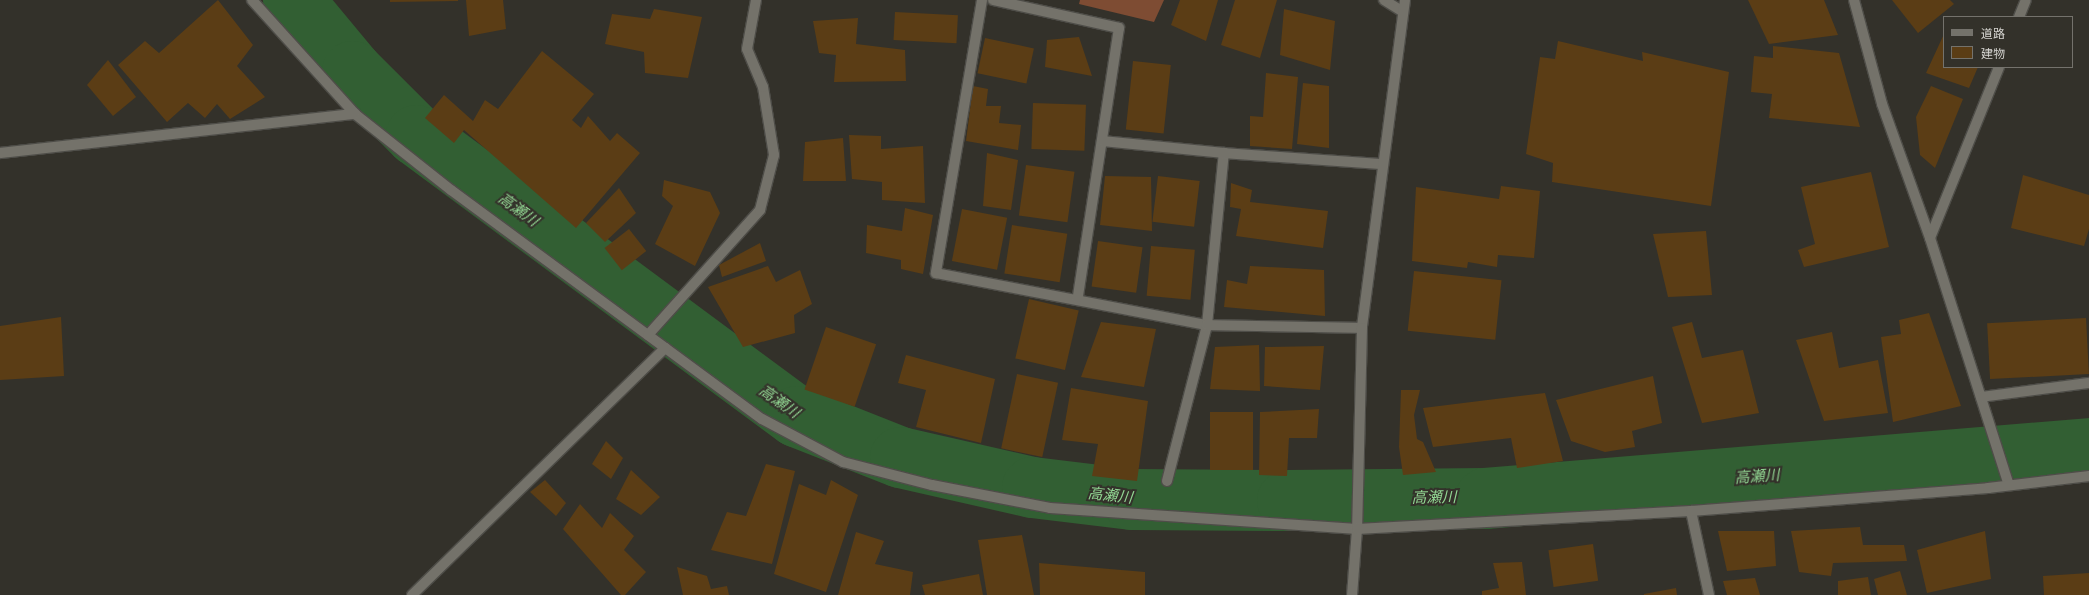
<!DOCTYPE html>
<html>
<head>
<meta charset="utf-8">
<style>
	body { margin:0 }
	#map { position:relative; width:2089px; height:595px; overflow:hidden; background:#33312a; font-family:"Fira Sans Condensed","Noto Sans JP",sans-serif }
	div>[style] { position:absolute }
	.green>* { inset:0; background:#7e4c33 }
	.river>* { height:61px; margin:-30.5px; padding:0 30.5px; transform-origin:30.5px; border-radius:30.5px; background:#325f33 }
	.building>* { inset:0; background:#5b3d15; transform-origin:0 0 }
	.roads { filter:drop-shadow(1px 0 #4e4d48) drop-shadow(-1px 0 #4e4d48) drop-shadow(0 1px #4e4d48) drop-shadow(0 -1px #4e4d48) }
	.minor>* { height:10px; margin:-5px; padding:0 5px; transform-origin:5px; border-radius:5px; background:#74726a }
	.tertiary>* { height:10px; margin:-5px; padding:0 5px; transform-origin:5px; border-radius:5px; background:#74726a }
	span { translate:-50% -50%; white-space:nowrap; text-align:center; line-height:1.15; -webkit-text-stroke:4px #33312a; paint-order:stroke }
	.water-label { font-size:15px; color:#92d793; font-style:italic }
	.legend { position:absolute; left:1943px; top:16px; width:130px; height:52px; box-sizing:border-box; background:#33312a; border:1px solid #74726c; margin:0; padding:5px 7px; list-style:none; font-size:12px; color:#d5d4d0 }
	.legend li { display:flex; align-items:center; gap:8px; height:20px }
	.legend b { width:20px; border:1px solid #74726c }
</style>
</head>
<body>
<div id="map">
	<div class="green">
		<i style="clip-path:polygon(1080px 0,1164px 0,1154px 22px,1079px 4px)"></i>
	</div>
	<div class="river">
		<i style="left:293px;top:0;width:92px;rotate:50.3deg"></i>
		<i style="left:352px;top:71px;width:91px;rotate:45deg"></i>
		<i style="left:416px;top:135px;width:473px;rotate:36.5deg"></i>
		<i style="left:796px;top:416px;width:112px;rotate:21.5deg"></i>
		<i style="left:900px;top:457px;width:135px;rotate:12.8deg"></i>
		<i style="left:1032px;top:487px;width:100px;rotate:6.9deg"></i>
		<i style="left:1131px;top:499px;width:156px;rotate:0.4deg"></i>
		<i style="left:1287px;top:500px;width:198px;rotate:-0.6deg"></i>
		<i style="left:1485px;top:498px;width:606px;rotate:-4.73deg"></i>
	</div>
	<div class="building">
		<i style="clip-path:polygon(218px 0,253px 45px,237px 66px,265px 97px,230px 119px,217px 104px,205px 118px,188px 103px,167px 122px,118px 65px,145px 41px,159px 53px)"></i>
		<i style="clip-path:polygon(390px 0,458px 0,458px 1px,390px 2px)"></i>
		<i style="clip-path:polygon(466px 0,503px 0,506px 29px,469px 36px)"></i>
		<i style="clip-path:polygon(1180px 0,1218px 0,1206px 41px,1171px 25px)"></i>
		<i style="clip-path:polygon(1235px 0,1277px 0,1260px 58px,1221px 45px)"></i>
		<i style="clip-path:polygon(1748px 0,1824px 0,1838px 35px,1769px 44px)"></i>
		<i style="clip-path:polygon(1892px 0,1950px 0,1954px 4px,1918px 33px)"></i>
		<i style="clip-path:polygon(654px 9px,702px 17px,688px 78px,645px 73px,644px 52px,605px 44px,612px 14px,650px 19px)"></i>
		<i style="clip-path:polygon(1284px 9px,1335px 21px,1330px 70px,1280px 55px)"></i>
		<i style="left:895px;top:12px;width:63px;height:28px;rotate:3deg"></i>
		<i style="clip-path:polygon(858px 18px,856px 44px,905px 50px,906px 81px,834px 82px,836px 55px,819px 53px,813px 21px)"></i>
		<i style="clip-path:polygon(1944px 34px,1944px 67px,1978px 67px,1969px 88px,1926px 73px)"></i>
		<i style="clip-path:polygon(1079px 37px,1092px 76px,1045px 67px,1047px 40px)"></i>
		<i style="left:985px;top:38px;width:50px;height:36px;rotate:12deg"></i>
		<i style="clip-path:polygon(1558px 41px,1643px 61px,1642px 52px,1729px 72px,1711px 206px,1552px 182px,1553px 163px,1526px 154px,1540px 57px,1555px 59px)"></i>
		<i style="clip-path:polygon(1773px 46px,1839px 53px,1860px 127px,1769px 118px,1772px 94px,1751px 92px,1754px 56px,1773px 58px)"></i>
		<i style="clip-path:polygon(542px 51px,594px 94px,572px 120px,581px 128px,588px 116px,610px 141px,617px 133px,640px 153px,576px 228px,464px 130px,454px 143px,425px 118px,444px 95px,473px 121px,485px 100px,498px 109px)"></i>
		<i style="clip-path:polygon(108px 60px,136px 97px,113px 116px,87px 85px)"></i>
		<i style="left:1133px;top:61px;width:38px;height:69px;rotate:6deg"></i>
		<i style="clip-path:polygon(1266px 73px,1298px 77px,1292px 149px,1250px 146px,1250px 116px,1263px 117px)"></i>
		<i style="clip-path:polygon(1303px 83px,1329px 86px,1329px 148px,1297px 144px)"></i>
		<i style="clip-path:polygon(973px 86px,988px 89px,986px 106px,1001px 106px,999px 123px,1021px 125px,1018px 150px,966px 141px)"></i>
		<i style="clip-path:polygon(1931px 86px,1963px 99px,1935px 168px,1920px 155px,1916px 117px)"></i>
		<i style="left:1033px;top:103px;width:53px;height:46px;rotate:2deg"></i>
		<i style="clip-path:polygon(849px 135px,881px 136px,881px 149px,923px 146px,925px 203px,882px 200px,882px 182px,852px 179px)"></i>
		<i style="clip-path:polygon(843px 138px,846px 181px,803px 181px,805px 142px)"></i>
		<i style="clip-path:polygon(987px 153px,1018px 160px,1011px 210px,983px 206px)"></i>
		<i style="left:1026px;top:165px;width:49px;height:51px;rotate:8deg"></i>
		<i style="clip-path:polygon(1871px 172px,1889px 247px,1804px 267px,1798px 250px,1815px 244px,1801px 187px)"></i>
		<i style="clip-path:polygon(2023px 175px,2089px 195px,2089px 229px,2084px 246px,2011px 228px)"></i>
		<i style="clip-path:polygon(1105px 176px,1151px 177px,1152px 231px,1100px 225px)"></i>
		<i style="left:1158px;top:176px;width:42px;height:46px;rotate:7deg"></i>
		<i style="clip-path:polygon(664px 180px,710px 192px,720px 213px,695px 266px,655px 244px,673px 206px,662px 196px)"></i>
		<i style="clip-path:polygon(1231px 183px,1252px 190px,1250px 202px,1328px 211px,1323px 248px,1236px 236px,1241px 209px,1230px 207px)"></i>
		<i style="clip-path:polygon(1501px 186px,1540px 191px,1534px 258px,1498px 255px,1497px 267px,1468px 262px,1467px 268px,1412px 261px,1416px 187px,1499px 199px)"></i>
		<i style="clip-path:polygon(619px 188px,636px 213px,605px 242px,586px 223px)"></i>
		<i style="clip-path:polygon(905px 208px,933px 215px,923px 274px,901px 269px,901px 260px,866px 253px,867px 225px,902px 231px)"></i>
		<i style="left:962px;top:209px;width:46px;height:53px;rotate:11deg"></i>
		<i style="left:1012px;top:225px;width:56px;height:49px;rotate:9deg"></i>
		<i style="left:629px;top:229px;width:28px;height:31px;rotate:52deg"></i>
		<i style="clip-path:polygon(1706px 231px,1712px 295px,1668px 297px,1653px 234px)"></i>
		<i style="left:1098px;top:241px;width:45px;height:46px;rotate:8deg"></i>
		<i style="clip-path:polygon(760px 243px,766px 261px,722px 277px,719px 265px)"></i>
		<i style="left:1151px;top:246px;width:44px;height:50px;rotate:5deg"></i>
		<i style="clip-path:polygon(768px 266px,776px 282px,800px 270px,812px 304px,794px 315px,795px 333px,743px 347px,708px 287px)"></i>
		<i style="clip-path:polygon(1250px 266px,1324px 270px,1325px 316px,1224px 307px,1227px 280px,1247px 284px)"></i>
		<i style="left:1414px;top:271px;width:88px;height:60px;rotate:6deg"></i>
		<i style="left:1029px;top:299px;width:51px;height:61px;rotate:13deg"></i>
		<i style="clip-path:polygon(1929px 313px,1961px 406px,1893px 422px,1881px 337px,1901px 334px,1899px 320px)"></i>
		<i style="clip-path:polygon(61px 317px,64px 376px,0 380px,0 326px)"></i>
		<i style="left:2086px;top:318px;width:56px;height:99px;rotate:87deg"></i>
		<i style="clip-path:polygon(1101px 322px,1156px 329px,1144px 387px,1081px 377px)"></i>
		<i style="clip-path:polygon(1692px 322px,1702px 358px,1743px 350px,1759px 413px,1702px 423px,1672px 327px)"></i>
		<i style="left:826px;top:327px;width:53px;height:66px;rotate:19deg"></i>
		<i style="clip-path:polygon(1832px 332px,1839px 368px,1878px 360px,1888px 413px,1824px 421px,1796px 340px)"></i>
		<i style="clip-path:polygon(1259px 345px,1260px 391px,1210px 389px,1215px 347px)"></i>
		<i style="clip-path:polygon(1324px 346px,1320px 390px,1264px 386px,1265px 347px)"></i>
		<i style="clip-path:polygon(906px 355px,995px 379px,981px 443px,916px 427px,926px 390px,898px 383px)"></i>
		<i style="left:1017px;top:374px;width:42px;height:76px;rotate:12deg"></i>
		<i style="clip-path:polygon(1653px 376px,1662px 423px,1632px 431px,1635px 447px,1605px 452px,1571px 441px,1556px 400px)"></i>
		<i style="clip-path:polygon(1071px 388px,1148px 401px,1137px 481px,1092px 476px,1098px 444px,1062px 440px)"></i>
		<i style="clip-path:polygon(1401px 390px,1420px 390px,1414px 415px,1417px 439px,1423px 442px,1436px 472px,1403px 475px,1399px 447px)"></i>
		<i style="clip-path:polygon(1545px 393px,1563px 461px,1517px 468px,1511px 438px,1433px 447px,1423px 408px)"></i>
		<i style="clip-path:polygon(1319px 409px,1317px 438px,1289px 438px,1287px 476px,1259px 475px,1260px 412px)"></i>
		<i style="left:1210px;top:412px;width:43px;height:58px"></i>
		<i style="clip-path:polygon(606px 441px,623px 458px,611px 479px,592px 464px)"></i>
		<i style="clip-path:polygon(766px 464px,795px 471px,772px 564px,711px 550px,727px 512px,746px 516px)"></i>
		<i style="clip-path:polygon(631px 470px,660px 497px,641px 515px,616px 499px)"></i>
		<i style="clip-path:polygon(545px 480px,566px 503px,556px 516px,530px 492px)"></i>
		<i style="clip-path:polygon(831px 480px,858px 495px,826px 592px,774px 574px,799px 484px,826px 495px)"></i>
		<i style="clip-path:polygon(580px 504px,602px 528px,610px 513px,634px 536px,624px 550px,646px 572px,625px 595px,621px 595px,563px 529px)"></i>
		<i style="clip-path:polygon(1860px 527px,1863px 545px,1904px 545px,1907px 561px,1833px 563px,1831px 576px,1799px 572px,1791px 531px)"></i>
		<i style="clip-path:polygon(1718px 531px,1774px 531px,1776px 566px,1727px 571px)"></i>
		<i style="clip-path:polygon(1985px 531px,1991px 579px,1927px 593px,1917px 550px)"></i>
		<i style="clip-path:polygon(856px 532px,884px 541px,875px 564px,913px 572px,910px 595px,838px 595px)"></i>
		<i style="clip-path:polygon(1022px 535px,1034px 595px,987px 595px,978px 540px)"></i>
		<i style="left:1593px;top:544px;width:37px;height:45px;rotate:82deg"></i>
		<i style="clip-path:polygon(1522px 562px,1526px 595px,1482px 595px,1482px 591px,1499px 588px,1493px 563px)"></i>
		<i style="clip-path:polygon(1039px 563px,1145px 572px,1145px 595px,1040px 595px)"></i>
		<i style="clip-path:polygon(677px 567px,707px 576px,711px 589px,727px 586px,729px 595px,683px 595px)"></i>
		<i style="clip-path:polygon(1900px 571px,1907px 595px,1878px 595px,1874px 579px)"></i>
		<i style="clip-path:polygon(2089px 573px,2089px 595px,2044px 595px,2043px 576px)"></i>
		<i style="clip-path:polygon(979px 574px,983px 595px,925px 595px,922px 585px)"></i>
		<i style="clip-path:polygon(1868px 577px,1871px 595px,1838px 595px,1838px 581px)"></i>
		<i style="clip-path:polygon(1755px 578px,1760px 595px,1727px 595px,1723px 581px)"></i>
		<i style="clip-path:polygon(1676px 588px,1677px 595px,1644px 595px,1644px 594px)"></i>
	</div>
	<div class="roads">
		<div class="minor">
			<i style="left:252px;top:0;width:154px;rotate:47.9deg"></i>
			<i style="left:355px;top:114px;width:122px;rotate:38.4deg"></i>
			<i style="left:451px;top:190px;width:386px;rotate:36.4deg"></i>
			<i style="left:762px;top:419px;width:92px;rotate:28deg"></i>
			<i style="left:843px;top:462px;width:92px;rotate:14.5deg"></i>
			<i style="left:932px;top:485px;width:120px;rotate:11deg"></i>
			<i style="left:1050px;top:508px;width:308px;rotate:3.9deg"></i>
			<i style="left:1357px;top:529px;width:66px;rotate:94.3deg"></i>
			<i style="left:982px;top:0;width:277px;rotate:99.6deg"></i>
			<i style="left:936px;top:273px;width:276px;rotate:10.9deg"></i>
			<i style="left:1207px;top:325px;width:173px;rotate:-84.4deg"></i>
			<i style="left:1224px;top:153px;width:159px;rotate:4deg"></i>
			<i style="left:993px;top:0;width:129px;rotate:12.5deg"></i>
			<i style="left:1119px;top:28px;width:272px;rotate:98.7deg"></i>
			<i style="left:1384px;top:0;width:22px;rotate:32deg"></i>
			<i style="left:1854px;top:0;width:108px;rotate:74.9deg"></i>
			<i style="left:1882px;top:104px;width:142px;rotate:70.3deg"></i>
			<i style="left:1930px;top:238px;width:257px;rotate:72.3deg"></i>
			<i style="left:2019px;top:17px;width:18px;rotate:-68deg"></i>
			<i style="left:1102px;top:141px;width:123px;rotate:5.6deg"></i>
			<i style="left:0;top:153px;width:357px;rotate:-6.3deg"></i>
			<i style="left:1930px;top:238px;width:184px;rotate:-68deg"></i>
			<i style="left:648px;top:335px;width:168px;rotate:-48.1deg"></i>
			<i style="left:760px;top:210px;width:57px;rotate:-75.7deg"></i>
			<i style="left:774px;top:155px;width:69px;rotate:-99.2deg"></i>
			<i style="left:763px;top:87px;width:41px;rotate:-112.8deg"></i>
			<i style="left:747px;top:49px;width:50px;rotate:-79.6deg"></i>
			<i style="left:1981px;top:397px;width:109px;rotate:-7.4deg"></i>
			<i style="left:1167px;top:481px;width:161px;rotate:-75.6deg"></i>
			<i style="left:1207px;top:325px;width:155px;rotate:1.1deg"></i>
			<i style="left:1691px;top:511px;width:86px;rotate:77.9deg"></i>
			<i style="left:412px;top:595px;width:354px;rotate:-44.3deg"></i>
		</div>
		<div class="tertiary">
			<i style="left:1405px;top:0;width:331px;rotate:97.5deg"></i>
			<i style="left:1362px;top:328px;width:201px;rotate:91.4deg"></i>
			<i style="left:1357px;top:529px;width:334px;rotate:-3.1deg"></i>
			<i style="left:1691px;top:511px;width:298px;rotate:-4.4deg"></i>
			<i style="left:1988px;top:488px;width:102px;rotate:-6.8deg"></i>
		</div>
	</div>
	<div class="water-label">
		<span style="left:518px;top:210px;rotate:36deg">高瀬川</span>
		<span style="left:779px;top:402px;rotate:35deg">高瀬川</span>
		<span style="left:1757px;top:477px;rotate:-4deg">高瀬川</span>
		<span style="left:1110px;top:496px;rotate:6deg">高瀬川</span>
		<span style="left:1434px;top:498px;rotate:-1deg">高瀬川</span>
	</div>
	<ul class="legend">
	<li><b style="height:5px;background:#74726a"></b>道路</li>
	<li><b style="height:11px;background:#5b3d15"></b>建物</li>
	</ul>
</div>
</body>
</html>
